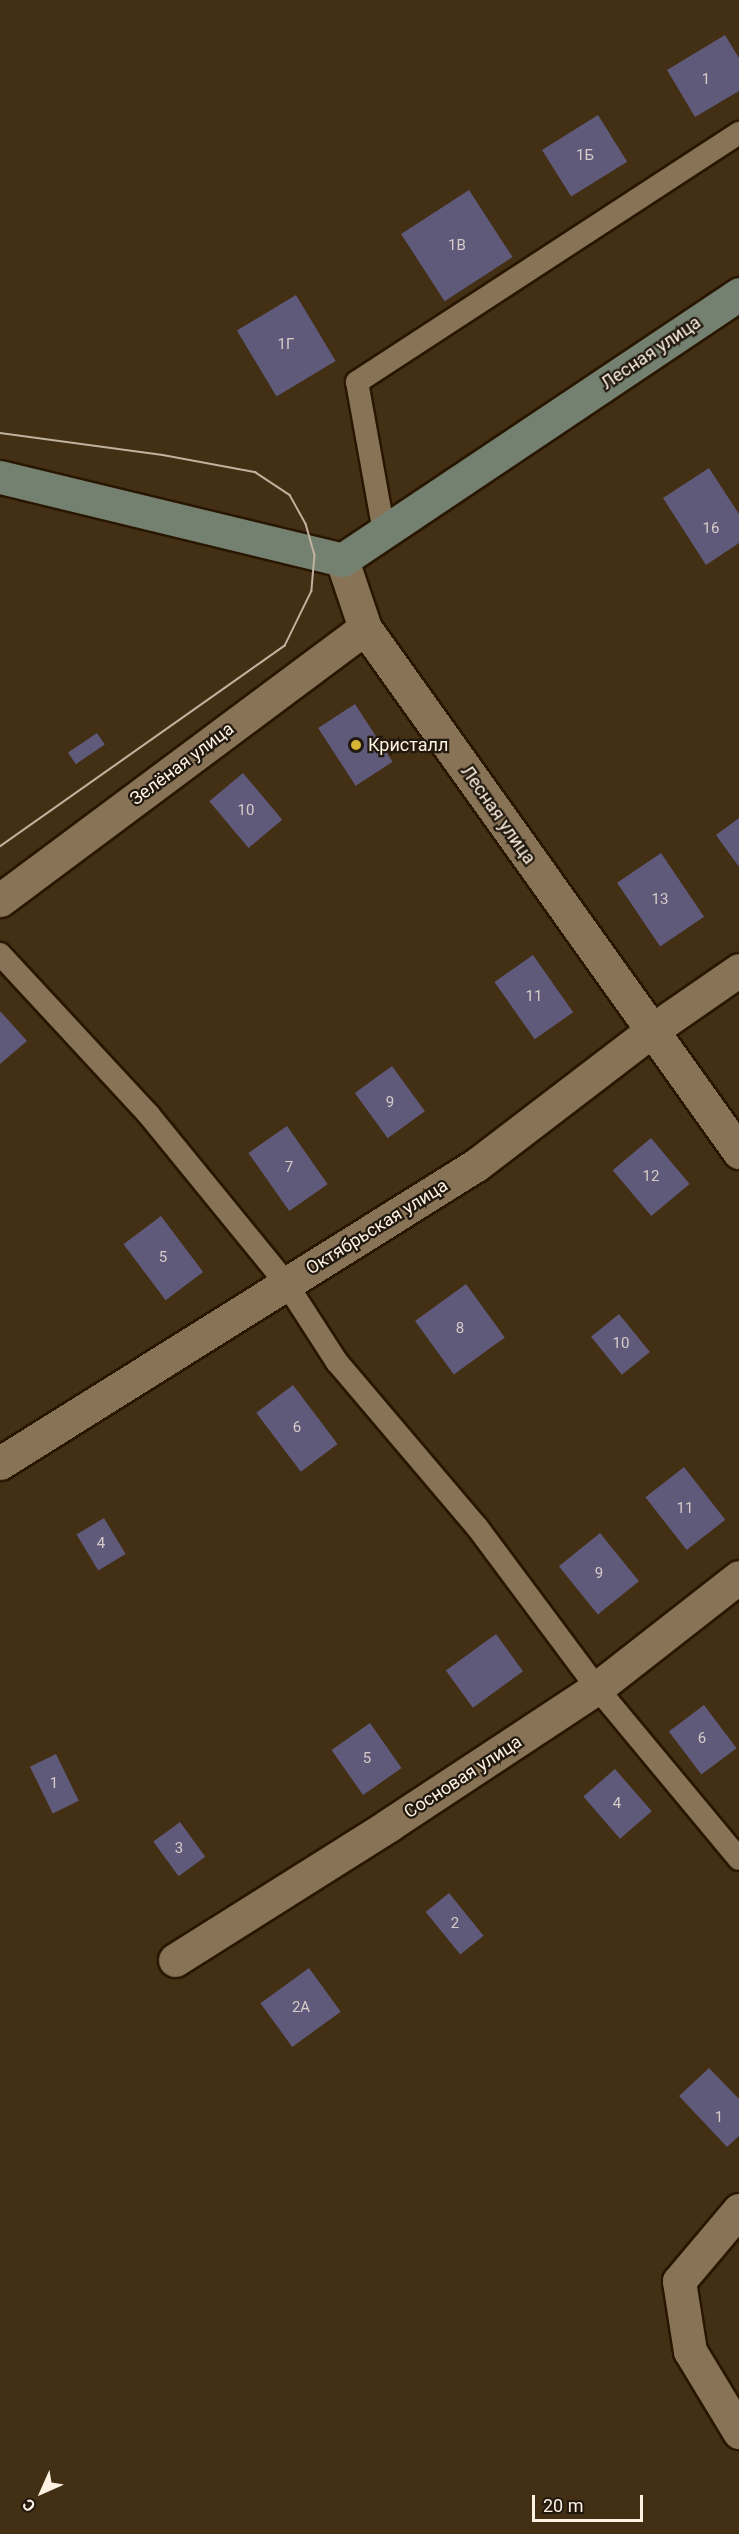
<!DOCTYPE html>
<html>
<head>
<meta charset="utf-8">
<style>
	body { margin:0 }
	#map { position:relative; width:739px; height:2534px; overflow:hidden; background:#422f14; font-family:Roboto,sans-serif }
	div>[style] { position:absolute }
	.building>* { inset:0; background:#5f597a; transform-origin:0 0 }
	.roads { filter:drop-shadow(2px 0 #281600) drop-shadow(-2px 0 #281600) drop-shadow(0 2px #281600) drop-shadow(0 -2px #281600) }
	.lane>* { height:22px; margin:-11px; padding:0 11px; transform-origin:11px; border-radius:11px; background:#897357 }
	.street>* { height:33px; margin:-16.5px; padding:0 16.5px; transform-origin:16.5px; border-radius:16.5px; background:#897357 }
	.secondary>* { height:33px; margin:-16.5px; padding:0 16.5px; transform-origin:16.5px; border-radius:16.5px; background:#748170 }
	.tram>* { height:1.5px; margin:-0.75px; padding:0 0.75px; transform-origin:0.75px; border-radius:0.75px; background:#c1b29f }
	.dots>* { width:16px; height:16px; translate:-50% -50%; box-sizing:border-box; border:3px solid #21190e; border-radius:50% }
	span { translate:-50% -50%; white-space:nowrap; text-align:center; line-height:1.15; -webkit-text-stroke:4.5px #21190e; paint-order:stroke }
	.number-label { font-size:15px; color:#d6ccc9 }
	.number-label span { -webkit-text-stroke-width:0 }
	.street-label { font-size:18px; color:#fef2e3 }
	.poi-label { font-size:18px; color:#fef2e3 }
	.left { translate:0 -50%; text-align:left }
	.north { position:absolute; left:12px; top:2462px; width:60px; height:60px; -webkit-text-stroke:4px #21190e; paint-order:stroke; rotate:225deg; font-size:16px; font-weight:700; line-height:24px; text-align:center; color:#fef2e3 }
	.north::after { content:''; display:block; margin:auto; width:21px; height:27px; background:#fef2e3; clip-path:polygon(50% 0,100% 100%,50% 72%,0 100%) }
	.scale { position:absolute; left:532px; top:2495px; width:111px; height:27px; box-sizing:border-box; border:3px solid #fef2e3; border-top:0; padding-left:8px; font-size:18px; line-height:21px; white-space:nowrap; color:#fef2e3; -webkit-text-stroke:4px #21190e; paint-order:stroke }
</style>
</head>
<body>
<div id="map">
	<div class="building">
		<i style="clip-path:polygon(725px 35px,739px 58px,739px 91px,695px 117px,667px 70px)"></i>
		<i style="left:598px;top:115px;width:55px;height:66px;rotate:58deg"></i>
		<i style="left:469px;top:190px;width:80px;height:81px;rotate:57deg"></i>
		<i style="left:296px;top:295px;width:77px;height:69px;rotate:59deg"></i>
		<i style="clip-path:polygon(709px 468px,739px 514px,739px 543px,706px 565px,663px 498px)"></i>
		<i style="left:355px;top:704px;width:69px;height:44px;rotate:57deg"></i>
		<i style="left:97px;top:733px;width:14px;height:35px;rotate:56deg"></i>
		<i style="left:243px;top:773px;width:61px;height:44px;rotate:50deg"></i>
		<i style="clip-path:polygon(739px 818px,739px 867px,716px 835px)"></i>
		<i style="left:661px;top:853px;width:77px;height:53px;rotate:56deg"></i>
		<i style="left:533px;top:955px;width:70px;height:47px;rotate:55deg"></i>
		<i style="clip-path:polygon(0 1011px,27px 1041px,0 1064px)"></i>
		<i style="left:392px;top:1066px;width:56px;height:46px;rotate:54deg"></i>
		<i style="left:287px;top:1126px;width:71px;height:47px;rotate:55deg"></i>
		<i style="left:651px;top:1138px;width:60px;height:50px;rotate:50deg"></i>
		<i style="left:161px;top:1216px;width:70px;height:47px;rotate:53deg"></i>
		<i style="left:466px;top:1284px;width:66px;height:63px;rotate:54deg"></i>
		<i style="left:619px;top:1314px;width:49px;height:36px;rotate:51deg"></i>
		<i style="left:293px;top:1385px;width:74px;height:46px;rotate:53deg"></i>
		<i style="left:684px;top:1467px;width:67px;height:49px;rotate:52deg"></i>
		<i style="left:104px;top:1518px;width:42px;height:32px;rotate:59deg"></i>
		<i style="left:600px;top:1533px;width:62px;height:53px;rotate:51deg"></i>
		<i style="left:496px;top:1634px;width:46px;height:62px;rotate:54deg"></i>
		<i style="left:704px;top:1705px;width:54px;height:44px;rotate:53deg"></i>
		<i style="left:370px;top:1723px;width:55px;height:47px;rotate:55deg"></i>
		<i style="left:56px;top:1754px;width:52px;height:29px;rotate:64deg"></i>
		<i style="left:615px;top:1769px;width:56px;height:42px;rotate:49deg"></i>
		<i style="left:180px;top:1822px;width:43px;height:33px;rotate:54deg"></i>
		<i style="left:449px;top:1893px;width:55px;height:30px;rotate:51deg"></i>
		<i style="left:309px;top:1968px;width:54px;height:60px;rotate:54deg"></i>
		<i style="clip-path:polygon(709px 2068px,739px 2099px,739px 2136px,727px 2147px,679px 2096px)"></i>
	</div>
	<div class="roads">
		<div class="lane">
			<i style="left:384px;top:532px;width:152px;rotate:-100.2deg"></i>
			<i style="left:357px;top:382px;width:456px;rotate:-33.1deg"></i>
			<i style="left:0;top:954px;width:219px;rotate:47.2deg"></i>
			<i style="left:149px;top:1115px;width:217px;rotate:50.8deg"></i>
			<i style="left:286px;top:1283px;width:94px;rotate:57.2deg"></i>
			<i style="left:337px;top:1362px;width:216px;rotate:49.7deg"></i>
			<i style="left:477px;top:1527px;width:201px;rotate:53.3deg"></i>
			<i style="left:597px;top:1688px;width:222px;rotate:50.3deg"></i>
		</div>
		<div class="street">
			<i style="left:342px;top:560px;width:72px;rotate:71.3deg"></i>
			<i style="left:365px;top:628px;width:644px;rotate:54.48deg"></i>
			<i style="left:0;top:900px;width:455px;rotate:-36.7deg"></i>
			<i style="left:0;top:1463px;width:562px;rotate:-32.05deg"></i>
			<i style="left:476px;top:1165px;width:220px;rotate:-37.4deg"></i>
			<i style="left:651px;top:1031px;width:107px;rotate:-34.7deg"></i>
			<i style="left:175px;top:1960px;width:253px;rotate:-32.2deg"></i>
			<i style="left:389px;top:1825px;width:249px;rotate:-33.4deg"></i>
			<i style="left:597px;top:1688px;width:180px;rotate:-38deg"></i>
			<i style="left:739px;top:2210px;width:93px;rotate:130.2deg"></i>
			<i style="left:679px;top:2281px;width:71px;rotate:81.1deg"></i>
			<i style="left:690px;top:2351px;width:95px;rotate:58.8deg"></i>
		</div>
		<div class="secondary">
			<i style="left:0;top:477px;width:352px;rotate:13.6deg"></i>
			<i style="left:342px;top:560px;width:478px;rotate:-33.8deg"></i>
		</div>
	</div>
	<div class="tram">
		<i style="left:0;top:433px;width:164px;rotate:7.7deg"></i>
		<i style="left:163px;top:455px;width:94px;rotate:10.5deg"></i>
		<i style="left:255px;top:472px;width:42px;rotate:33.3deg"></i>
		<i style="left:290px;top:495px;width:33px;rotate:61deg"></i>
		<i style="left:306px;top:524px;width:32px;rotate:74deg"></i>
		<i style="left:315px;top:555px;width:36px;rotate:95deg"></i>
		<i style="left:312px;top:591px;width:61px;rotate:116.1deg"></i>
		<i style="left:285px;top:646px;width:349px;rotate:144.8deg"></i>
	</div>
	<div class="dots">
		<i style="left:356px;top:745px;background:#d5b534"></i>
	</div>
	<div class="number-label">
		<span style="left:706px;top:80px">1</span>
		<span style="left:585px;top:156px">1Б</span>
		<span style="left:457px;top:246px">1В</span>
		<span style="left:286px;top:345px">1Г</span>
		<span style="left:711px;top:529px">16</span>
		<span style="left:246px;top:811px">10</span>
		<span style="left:660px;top:900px">13</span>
		<span style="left:534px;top:997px">11</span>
		<span style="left:390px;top:1103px">9</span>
		<span style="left:289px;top:1168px">7</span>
		<span style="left:651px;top:1177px">12</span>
		<span style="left:163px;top:1258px">5</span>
		<span style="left:460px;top:1329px">8</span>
		<span style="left:621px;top:1344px">10</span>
		<span style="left:297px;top:1428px">6</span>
		<span style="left:685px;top:1509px">11</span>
		<span style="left:101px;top:1544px">4</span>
		<span style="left:599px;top:1574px">9</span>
		<span style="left:702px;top:1739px">6</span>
		<span style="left:367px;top:1759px">5</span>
		<span style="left:54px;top:1784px">1</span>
		<span style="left:617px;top:1804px">4</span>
		<span style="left:179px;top:1849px">3</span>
		<span style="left:455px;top:1924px">2</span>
		<span style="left:301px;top:2008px">2А</span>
		<span style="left:719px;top:2118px">1</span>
	</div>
	<div class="street-label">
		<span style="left:651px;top:353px;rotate:-34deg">Лесная улица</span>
		<span style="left:182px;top:764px;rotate:-37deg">Зелёная улица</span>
		<span style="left:498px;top:815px;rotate:55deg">Лесная улица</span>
		<span style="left:377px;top:1227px;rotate:-32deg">Октябрьская улица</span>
		<span style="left:463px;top:1777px;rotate:-33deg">Сосновая улица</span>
	</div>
	<div class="poi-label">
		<span class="left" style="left:368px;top:745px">Кристалл</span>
	</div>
	<div class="north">С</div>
	<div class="scale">20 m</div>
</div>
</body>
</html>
